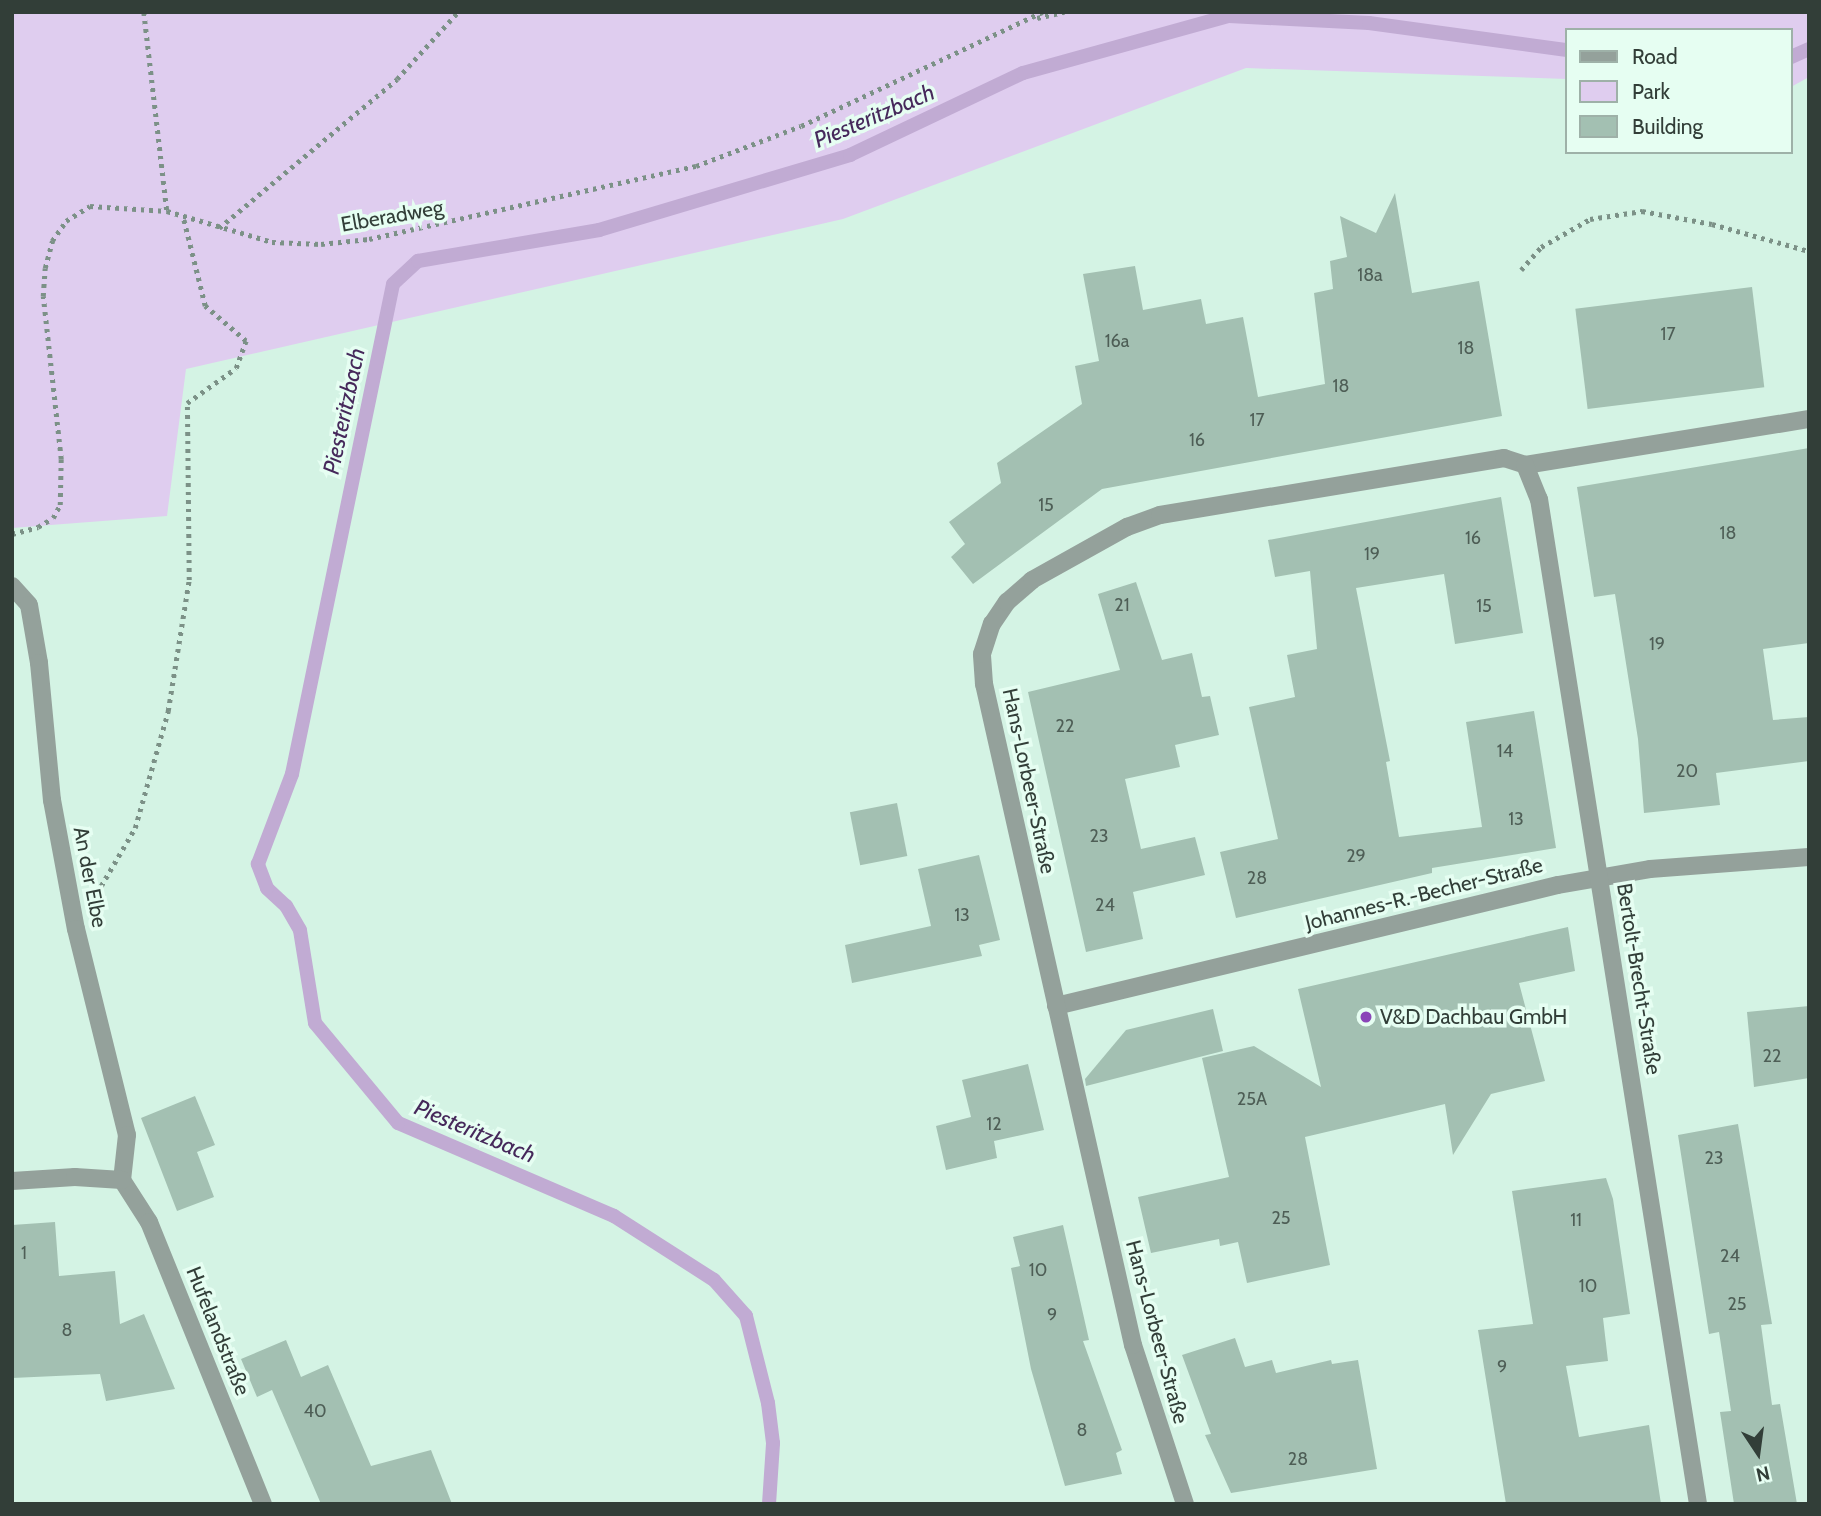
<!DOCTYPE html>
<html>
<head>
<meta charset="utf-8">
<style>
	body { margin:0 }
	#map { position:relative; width:1821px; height:1516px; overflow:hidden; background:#d4f3e4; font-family:Cabin,sans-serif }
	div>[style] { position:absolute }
	.green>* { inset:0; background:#dfcdef }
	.stream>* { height:14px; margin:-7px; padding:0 7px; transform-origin:7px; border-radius:7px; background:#c1abd3 }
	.building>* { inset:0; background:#a3c0b2; transform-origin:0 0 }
	.path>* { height:4.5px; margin-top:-2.25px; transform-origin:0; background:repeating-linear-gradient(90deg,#7c9187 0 3.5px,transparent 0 8.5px) }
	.service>* { height:18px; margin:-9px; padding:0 9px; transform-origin:9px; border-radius:9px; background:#94a19b }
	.minor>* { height:18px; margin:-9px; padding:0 9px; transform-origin:9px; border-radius:9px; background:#94a19b }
	.dots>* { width:19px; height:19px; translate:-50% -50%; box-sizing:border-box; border:4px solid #e6fef2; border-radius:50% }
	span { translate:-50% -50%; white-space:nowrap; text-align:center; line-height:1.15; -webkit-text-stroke:7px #e6fef2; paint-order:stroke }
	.number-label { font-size:18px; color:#4e5e56 }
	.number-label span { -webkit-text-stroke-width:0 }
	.street-label { font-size:21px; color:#323e38 }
	.poi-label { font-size:21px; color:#323e38 }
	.left { translate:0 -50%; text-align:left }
	.water-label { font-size:23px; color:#46295b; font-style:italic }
	.frame { position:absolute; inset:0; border:14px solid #323e38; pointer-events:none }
	.legend { position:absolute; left:1565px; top:28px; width:228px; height:126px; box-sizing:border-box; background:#e6fef2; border:2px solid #9eb1a8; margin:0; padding:9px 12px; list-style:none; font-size:21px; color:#323e38 }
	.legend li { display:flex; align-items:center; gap:14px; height:35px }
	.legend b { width:35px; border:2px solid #9eb1a8 }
	.north { position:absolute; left:1723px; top:1418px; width:70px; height:70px; -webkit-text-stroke:5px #e6fef2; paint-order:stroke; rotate:167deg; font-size:19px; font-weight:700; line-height:28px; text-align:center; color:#323e38 }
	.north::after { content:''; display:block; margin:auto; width:24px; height:32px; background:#323e38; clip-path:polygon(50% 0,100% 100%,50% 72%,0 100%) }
</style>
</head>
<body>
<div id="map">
	<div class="green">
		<i style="clip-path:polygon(12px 12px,1809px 12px,1809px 77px,1791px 87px,1791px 30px,1567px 30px,1567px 79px,1246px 68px,843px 219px,186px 369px,167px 516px,12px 528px)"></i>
	</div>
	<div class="stream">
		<i style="left:1791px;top:57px;width:20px;rotate:-24deg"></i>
		<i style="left:769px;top:1504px;width:61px;rotate:-86.2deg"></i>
		<i style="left:773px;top:1443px;width:40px;rotate:-97.1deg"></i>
		<i style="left:768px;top:1403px;width:90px;rotate:-104.2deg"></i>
		<i style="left:746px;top:1316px;width:48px;rotate:-131.6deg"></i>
		<i style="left:714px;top:1280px;width:119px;rotate:-147.4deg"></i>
		<i style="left:614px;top:1216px;width:235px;rotate:-156.7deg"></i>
		<i style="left:398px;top:1123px;width:130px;rotate:-129.7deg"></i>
		<i style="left:315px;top:1023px;width:94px;rotate:-99.2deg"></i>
		<i style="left:300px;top:930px;width:28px;rotate:-120deg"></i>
		<i style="left:286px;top:906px;width:26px;rotate:-137deg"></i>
		<i style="left:267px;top:888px;width:26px;rotate:-111deg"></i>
		<i style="left:258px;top:864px;width:96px;rotate:-69.3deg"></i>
		<i style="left:292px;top:774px;width:500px;rotate:-78.35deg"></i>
		<i style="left:393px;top:284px;width:34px;rotate:-43deg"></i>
		<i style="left:418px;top:261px;width:184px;rotate:-9.7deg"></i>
		<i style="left:599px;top:230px;width:262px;rotate:-16.6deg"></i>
		<i style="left:850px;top:155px;width:191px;rotate:-25.4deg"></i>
		<i style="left:1023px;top:73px;width:214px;rotate:-15.5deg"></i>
		<i style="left:1229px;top:16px;width:140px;rotate:2.9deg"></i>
		<i style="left:1369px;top:23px;width:200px;rotate:7.8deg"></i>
	</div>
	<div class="building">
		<i style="clip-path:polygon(1395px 193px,1412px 293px,1479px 281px,1502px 416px,1102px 489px,973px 584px,951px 557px,965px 544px,949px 522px,1001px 483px,997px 463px,1082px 404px,1075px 366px,1099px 361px,1083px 274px,1135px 266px,1143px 310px,1201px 299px,1206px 324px,1243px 317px,1258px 397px,1325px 384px,1314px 293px,1333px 289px,1330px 261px,1347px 257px,1340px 216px,1376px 233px)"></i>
		<i style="left:1752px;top:287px;width:101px;height:178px;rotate:83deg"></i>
		<i style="clip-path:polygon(1809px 448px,1809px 643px,1763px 649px,1773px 720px,1809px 717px,1809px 761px,1716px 773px,1720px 805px,1644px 813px,1638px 739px,1615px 594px,1594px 597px,1577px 487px)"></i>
		<i style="clip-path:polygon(1501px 497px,1523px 633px,1455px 644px,1444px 574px,1356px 588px,1390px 761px,1386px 762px,1399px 837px,1482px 827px,1466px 722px,1534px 711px,1556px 848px,1432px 868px,1432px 873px,1236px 918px,1220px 852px,1278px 839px,1249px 707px,1295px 697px,1287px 655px,1317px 649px,1310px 571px,1275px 577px,1268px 540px)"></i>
		<i style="clip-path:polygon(1136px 582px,1162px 660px,1192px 653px,1202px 697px,1210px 696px,1219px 735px,1175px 745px,1180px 767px,1125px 779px,1141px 849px,1195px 837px,1205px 875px,1133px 892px,1143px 939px,1086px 952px,1028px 692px,1120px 670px,1098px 594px)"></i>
		<i style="left:897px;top:803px;width:54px;height:48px;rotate:79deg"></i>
		<i style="clip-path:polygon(979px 855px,1000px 940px,979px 945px,982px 956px,852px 983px,845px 945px,931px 926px,918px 869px)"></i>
		<i style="clip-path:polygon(1568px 927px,1575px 971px,1519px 983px,1545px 1081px,1491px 1094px,1453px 1155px,1445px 1104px,1305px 1137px,1330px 1265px,1247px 1283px,1238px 1242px,1220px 1246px,1219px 1239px,1151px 1253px,1138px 1197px,1229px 1177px,1202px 1058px,1254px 1046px,1321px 1087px,1298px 989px)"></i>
		<i style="clip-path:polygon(1809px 1006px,1809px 1078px,1754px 1087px,1747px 1012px)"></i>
		<i style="clip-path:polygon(1213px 1009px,1223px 1051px,1086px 1086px,1085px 1079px,1126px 1030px)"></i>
		<i style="clip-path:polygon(1028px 1064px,1044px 1130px,994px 1141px,997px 1158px,946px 1170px,936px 1126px,971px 1117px,962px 1080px)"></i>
		<i style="clip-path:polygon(195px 1096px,215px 1145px,197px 1152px,214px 1197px,177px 1211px,141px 1118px)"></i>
		<i style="clip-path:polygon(1738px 1124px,1772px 1324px,1761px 1325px,1772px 1405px,1780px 1404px,1797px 1504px,1734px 1504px,1720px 1412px,1731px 1411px,1719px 1332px,1709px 1334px,1678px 1135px)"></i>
		<i style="clip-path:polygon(1606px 1178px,1613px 1199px,1630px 1314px,1603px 1318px,1608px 1361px,1566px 1366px,1579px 1437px,1649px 1425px,1661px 1504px,1506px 1504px,1478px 1330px,1533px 1324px,1512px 1191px)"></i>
		<i style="clip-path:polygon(55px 1222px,59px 1276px,115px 1271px,120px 1324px,144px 1314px,175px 1389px,106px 1401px,100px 1374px,12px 1378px,12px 1225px)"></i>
		<i style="clip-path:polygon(1063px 1225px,1089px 1340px,1083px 1341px,1122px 1450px,1116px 1453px,1122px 1474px,1065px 1486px,1031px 1369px,1011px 1268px,1020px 1266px,1013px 1237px)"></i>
		<i style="clip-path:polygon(1235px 1338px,1245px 1367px,1272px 1360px,1276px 1373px,1331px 1360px,1332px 1364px,1358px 1360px,1377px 1469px,1231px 1493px,1205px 1435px,1211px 1434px,1182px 1355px)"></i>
		<i style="clip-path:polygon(286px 1340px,301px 1377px,328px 1365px,371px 1466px,431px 1450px,452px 1504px,321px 1504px,272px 1390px,257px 1397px,241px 1359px)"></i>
	</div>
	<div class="path">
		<i style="left:144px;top:12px;width:200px;rotate:83.4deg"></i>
		<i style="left:1037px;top:18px;width:28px;rotate:-13deg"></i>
		<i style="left:219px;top:228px;width:232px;rotate:-39.9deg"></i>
		<i style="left:397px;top:79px;width:91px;rotate:-47.7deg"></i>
		<i style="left:1521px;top:270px;width:30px;rotate:-49deg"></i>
		<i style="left:1541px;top:247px;width:56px;rotate:-29.7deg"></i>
		<i style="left:1590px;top:219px;width:53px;rotate:-8.7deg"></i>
		<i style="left:1642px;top:211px;width:71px;rotate:10.5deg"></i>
		<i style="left:1712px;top:224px;width:101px;rotate:15.6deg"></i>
		<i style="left:12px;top:534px;width:27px;rotate:-15deg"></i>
		<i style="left:38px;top:527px;width:17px;rotate:-31deg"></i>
		<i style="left:53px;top:518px;width:15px;rotate:-62deg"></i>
		<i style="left:60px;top:505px;width:46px;rotate:-88.8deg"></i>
		<i style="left:61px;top:459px;width:164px;rotate:-96.3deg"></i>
		<i style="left:43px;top:296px;width:28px;rotate:-86deg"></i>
		<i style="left:45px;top:268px;width:28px;rotate:-75deg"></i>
		<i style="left:52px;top:241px;width:24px;rotate:-55deg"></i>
		<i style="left:66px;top:221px;width:28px;rotate:-32deg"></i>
		<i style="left:90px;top:206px;width:77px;rotate:3.7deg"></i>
		<i style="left:167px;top:211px;width:109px;rotate:16.4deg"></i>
		<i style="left:272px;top:242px;width:49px;rotate:2.3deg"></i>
		<i style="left:321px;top:244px;width:48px;rotate:-5.9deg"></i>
		<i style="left:369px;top:239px;width:335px;rotate:-12.6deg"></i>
		<i style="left:696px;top:166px;width:112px;rotate:-20.9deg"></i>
		<i style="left:801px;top:126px;width:267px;rotate:-25.3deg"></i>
		<i style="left:101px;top:886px;width:67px;rotate:-59.6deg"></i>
		<i style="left:135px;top:828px;width:122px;rotate:-74.2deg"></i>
		<i style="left:168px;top:711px;width:133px;rotate:-80.9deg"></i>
		<i style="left:189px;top:580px;width:177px;rotate:-90.6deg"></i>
		<i style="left:187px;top:403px;width:60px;rotate:-35.5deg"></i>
		<i style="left:236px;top:368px;width:29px;rotate:-70deg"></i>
		<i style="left:246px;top:341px;width:54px;rotate:-139.5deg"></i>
		<i style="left:205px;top:306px;width:92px;rotate:-103.9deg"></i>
	</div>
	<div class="service">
		<i style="left:1525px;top:465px;width:288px;rotate:-9.2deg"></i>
	</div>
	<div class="minor">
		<i style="left:12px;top:586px;width:25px;rotate:48deg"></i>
		<i style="left:29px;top:605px;width:59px;rotate:80.2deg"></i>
		<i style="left:39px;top:663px;width:138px;rotate:84.6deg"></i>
		<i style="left:52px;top:800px;width:131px;rotate:79.5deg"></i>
		<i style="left:76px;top:929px;width:212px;rotate:76.1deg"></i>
		<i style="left:127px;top:1135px;width:45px;rotate:96.3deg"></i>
		<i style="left:1056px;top:1006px;width:516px;rotate:-13.55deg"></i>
		<i style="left:1558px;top:885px;width:93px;rotate:-9.9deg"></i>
		<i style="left:1650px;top:869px;width:159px;rotate:-4.3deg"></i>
		<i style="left:122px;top:1180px;width:50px;rotate:57.3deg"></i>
		<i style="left:149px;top:1222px;width:304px;rotate:68deg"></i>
		<i style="left:12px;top:1181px;width:63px;rotate:-3.6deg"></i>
		<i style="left:75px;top:1177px;width:47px;rotate:3.7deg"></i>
		<i style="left:1185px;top:1504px;width:167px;rotate:-108.1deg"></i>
		<i style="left:1133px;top:1345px;width:678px;rotate:-102.7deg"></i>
		<i style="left:984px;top:684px;width:30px;rotate:-94deg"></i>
		<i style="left:982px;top:654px;width:32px;rotate:-72deg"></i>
		<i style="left:992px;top:624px;width:27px;rotate:-56deg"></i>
		<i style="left:1007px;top:602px;width:33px;rotate:-41deg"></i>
		<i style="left:1032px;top:580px;width:109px;rotate:-29.2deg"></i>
		<i style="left:1127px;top:527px;width:35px;rotate:-20deg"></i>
		<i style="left:1160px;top:515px;width:349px;rotate:-9.4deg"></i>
		<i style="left:1504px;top:458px;width:22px;rotate:18deg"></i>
		<i style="left:1525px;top:465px;width:37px;rotate:68deg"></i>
		<i style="left:1539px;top:499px;width:1017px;rotate:81.01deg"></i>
	</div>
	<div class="dots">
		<i style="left:1366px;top:1017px;background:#8a45b8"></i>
	</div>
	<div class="number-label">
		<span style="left:1370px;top:275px">18a</span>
		<span style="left:1668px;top:334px">17</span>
		<span style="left:1117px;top:341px">16a</span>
		<span style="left:1466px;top:348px">18</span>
		<span style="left:1341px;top:386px">18</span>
		<span style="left:1257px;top:420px">17</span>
		<span style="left:1197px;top:440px">16</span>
		<span style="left:1046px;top:505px">15</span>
		<span style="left:1728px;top:533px">18</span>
		<span style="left:1473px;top:538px">16</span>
		<span style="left:1372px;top:554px">19</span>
		<span style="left:1122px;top:605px">21</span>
		<span style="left:1484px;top:606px">15</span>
		<span style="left:1657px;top:644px">19</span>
		<span style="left:1065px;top:726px">22</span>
		<span style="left:1505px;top:751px">14</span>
		<span style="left:1687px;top:771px">20</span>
		<span style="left:1516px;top:819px">13</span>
		<span style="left:1099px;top:836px">23</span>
		<span style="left:1356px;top:856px">29</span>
		<span style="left:1257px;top:878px">28</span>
		<span style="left:1105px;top:905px">24</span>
		<span style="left:962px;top:915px">13</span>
		<span style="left:1772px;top:1056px">22</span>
		<span style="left:1252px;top:1099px">25A</span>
		<span style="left:994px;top:1124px">12</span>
		<span style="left:1714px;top:1158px">23</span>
		<span style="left:1281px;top:1218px">25</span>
		<span style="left:1576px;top:1220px">11</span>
		<span style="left:24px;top:1253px">1</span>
		<span style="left:1730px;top:1256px">24</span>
		<span style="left:1038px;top:1270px">10</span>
		<span style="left:1588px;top:1286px">10</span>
		<span style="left:1737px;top:1304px">25</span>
		<span style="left:1052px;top:1315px">9</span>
		<span style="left:67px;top:1330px">8</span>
		<span style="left:1502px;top:1367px">9</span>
		<span style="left:315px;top:1411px">40</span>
		<span style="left:1082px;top:1430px">8</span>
		<span style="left:1298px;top:1459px">28</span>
	</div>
	<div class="street-label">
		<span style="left:392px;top:216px;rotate:-10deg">Elberadweg</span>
		<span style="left:1029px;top:781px;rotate:78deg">Hans-Lorbeer-Straße</span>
		<span style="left:90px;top:877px;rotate:79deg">An der Elbe</span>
		<span style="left:1424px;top:894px;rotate:-14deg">Johannes-R.-Becher-Straße</span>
		<span style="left:1639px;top:979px;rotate:81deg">Bertolt-Brecht-Straße</span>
		<span style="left:218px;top:1331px;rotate:68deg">Hufelandstraße</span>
		<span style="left:1157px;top:1332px;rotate:75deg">Hans-Lorbeer-Straße</span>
	</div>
	<div class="poi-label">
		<span class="left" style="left:1380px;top:1017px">V&amp;D Dachbau GmbH</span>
	</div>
	<div class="water-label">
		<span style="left:874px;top:116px;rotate:-23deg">Piesteritzbach</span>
		<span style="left:344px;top:411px;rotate:-78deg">Piesteritzbach</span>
		<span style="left:475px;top:1131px;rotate:23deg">Piesteritzbach</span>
	</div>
	<div class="frame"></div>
	<ul class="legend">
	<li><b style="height:9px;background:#94a19b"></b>Road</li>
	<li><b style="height:19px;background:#dfcdef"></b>Park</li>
	<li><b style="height:19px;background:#a3c0b2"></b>Building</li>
	</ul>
	<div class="north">N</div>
</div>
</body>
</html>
